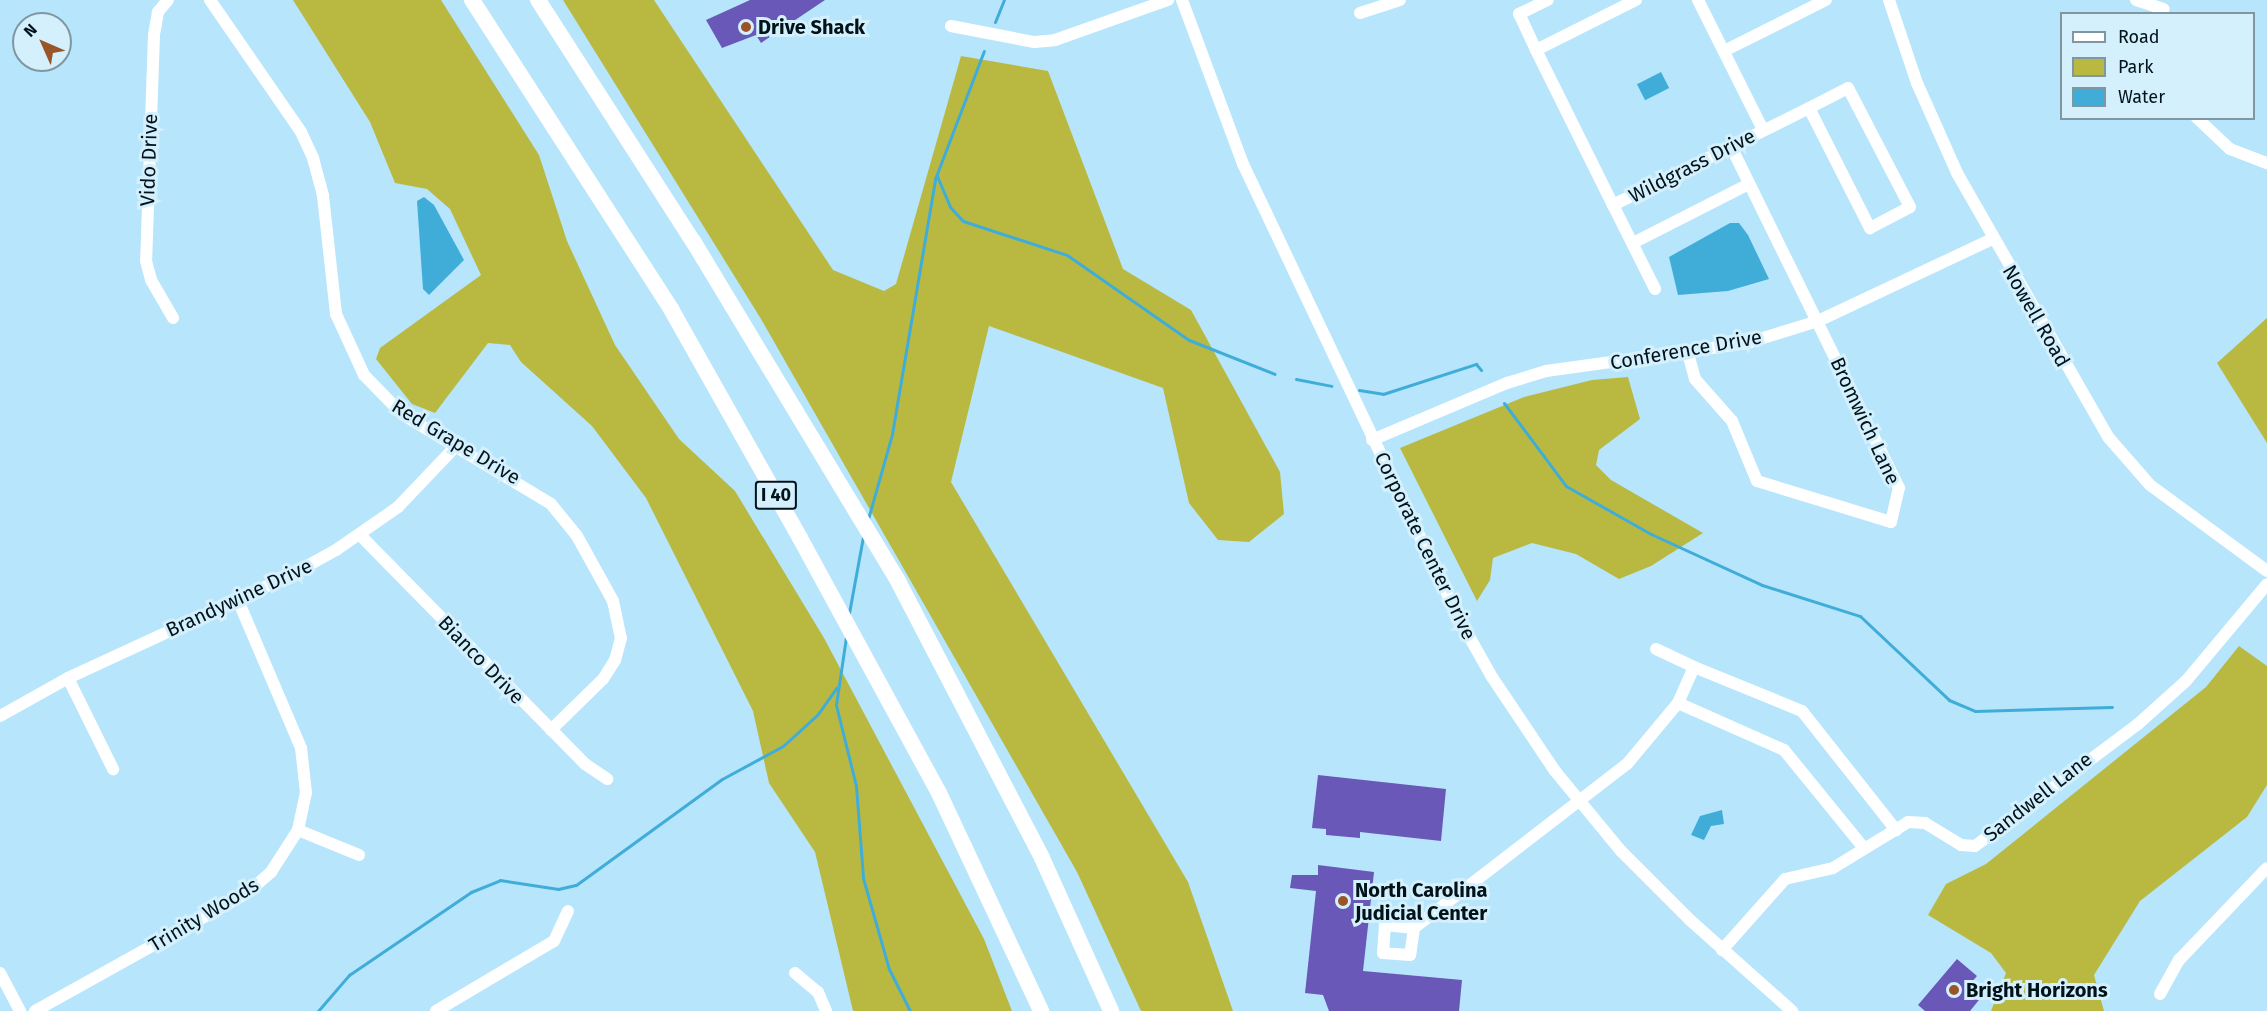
<!DOCTYPE html>
<html>
<head>
<meta charset="utf-8">
<style>
	body { margin:0 }
	#map { position:relative; width:2267px; height:1011px; overflow:hidden; background:#b6e5fc; font-family:"Fira Sans",sans-serif }
	div>[style] { position:absolute }
	.green>* { inset:0; background:#b9b942 }
	.water>* { inset:0; background:#40add9; transform-origin:0 0 }
	.stream>* { height:3px; margin:-1.5px; padding:0 1.5px; transform-origin:1.5px; border-radius:1.5px; background:#40add9 }
	.building>* { inset:0; background:#6a58b8 }
	.minor>* { height:12px; margin:-6px; padding:0 6px; transform-origin:6px; border-radius:6px; background:#fff }
	.highway>* { height:16px; margin:-8px; padding:0 8px; transform-origin:8px; border-radius:8px; background:#fff }
	.dots>* { width:16px; height:16px; translate:-50% -50%; box-sizing:border-box; border:3px solid #d4f0fd; border-radius:50% }
	span { translate:-50% -50%; white-space:nowrap; text-align:center; line-height:1.15; -webkit-text-stroke:6px #d4f0fd; paint-order:stroke }
	.shield-label span { padding:2px 4px; background:#d4f0fd; border:2px solid; border-radius:4px; -webkit-text-stroke-width:0 }
	.shield-label { font-size:18px; color:#021219; font-weight:700 }
	.poi-label { font-size:20px; color:#021219; font-weight:700 }
	.left { translate:0 -50%; text-align:left }
	.street-label { font-size:20px; color:#021219 }
	.legend { position:absolute; left:2060px; top:12px; width:195px; height:108px; box-sizing:border-box; background:#d4f0fd; border:2px solid #8097a2; margin:0; padding:8px 10px; list-style:none; font-size:18px; color:#021219 }
	.legend li { display:flex; align-items:center; gap:12px; height:30px }
	.legend b { width:30px; border:2px solid #8097a2 }
	.north { position:absolute; left:12px; top:12px; width:60px; height:60px; box-sizing:border-box; background:#d4f0fd; border:2px solid #8097a2; border-radius:50%; rotate:315deg; font-size:16px; font-weight:700; line-height:24px; text-align:center; color:#021219 }
	.north::after { content:''; display:block; margin:auto; width:21px; height:27px; background:#99542a; clip-path:polygon(50% 0,100% 100%,50% 72%,0 100%) }
</style>
</head>
<body>
<div id="map">
	<div class="green">
		<i style="clip-path:polygon(293px 0,441px 0,539px 155px,567px 241px,615px 345px,679px 439px,735px 491px,824px 638px,984px 939px,1012px 1011px,853px 1011px,815px 852px,769px 783px,753px 711px,646px 498px,592px 426px,521px 362px,510px 345px,488px 343px,435px 413px,412px 404px,376px 359px,380px 348px,481px 275px,450px 209px,427px 189px,395px 183px,370px 122px)"></i>
		<i style="clip-path:polygon(563px 0,654px 0,833px 270px,884px 291px,896px 284px,961px 56px,1048px 71px,1123px 269px,1191px 310px,1280px 472px,1284px 514px,1249px 542px,1218px 540px,1189px 503px,1163px 388px,989px 326px,951px 482px,1188px 882px,1233px 1011px,1141px 1011px,1077px 872px,761px 319px)"></i>
		<i style="clip-path:polygon(2267px 318px,2267px 443px,2217px 363px)"></i>
		<i style="clip-path:polygon(1628px 377px,1640px 419px,1599px 450px,1596px 465px,1611px 480px,1703px 533px,1651px 566px,1619px 579px,1576px 554px,1532px 543px,1493px 558px,1490px 580px,1477px 601px,1400px 448px,1524px 397px,1592px 380px)"></i>
		<i style="clip-path:polygon(2239px 646px,2267px 666px,2267px 785px,2247px 817px,2140px 901px,2094px 975px,2104px 1011px,1991px 1011px,2006px 973px,1991px 953px,1928px 915px,1946px 884px,1986px 864px,2206px 687px)"></i>
	</div>
	<div class="water">
		<i style="left:1661px;top:72px;width:18px;height:27px;rotate:63deg"></i>
		<i style="clip-path:polygon(424px 197px,434px 205px,464px 260px,429px 295px,423px 289px,417px 201px)"></i>
		<i style="clip-path:polygon(1730px 223px,1739px 223px,1748px 235px,1769px 279px,1728px 291px,1678px 295px,1669px 257px)"></i>
		<i style="clip-path:polygon(1722px 810px,1724px 824px,1711px 826px,1704px 840px,1691px 835px,1700px 816px)"></i>
	</div>
	<div class="stream">
		<i style="left:995px;top:22px;width:24px;rotate:-68deg"></i>
		<i style="left:937px;top:176px;width:34px;rotate:67deg"></i>
		<i style="left:950px;top:207px;width:19px;rotate:47deg"></i>
		<i style="left:963px;top:221px;width:109px;rotate:18.1deg"></i>
		<i style="left:1067px;top:255px;width:149px;rotate:34.9deg"></i>
		<i style="left:1189px;top:340px;width:92px;rotate:21.6deg"></i>
		<i style="left:1296px;top:379px;width:36px;rotate:11deg"></i>
		<i style="left:1359px;top:390px;width:24px;rotate:9deg"></i>
		<i style="left:1383px;top:394px;width:98px;rotate:-17.9deg"></i>
		<i style="left:1476px;top:364px;width:8px;rotate:50deg"></i>
		<i style="left:1504px;top:403px;width:104px;rotate:53.2deg"></i>
		<i style="left:1566px;top:486px;width:98px;rotate:29.5deg"></i>
		<i style="left:1651px;top:534px;width:122px;rotate:24.7deg"></i>
		<i style="left:1762px;top:585px;width:103px;rotate:17.6deg"></i>
		<i style="left:1860px;top:616px;width:122px;rotate:43.3deg"></i>
		<i style="left:1949px;top:700px;width:28px;rotate:23deg"></i>
		<i style="left:1975px;top:711px;width:137px;rotate:-1.7deg"></i>
		<i style="left:868px;top:519px;width:88px;rotate:-74.2deg"></i>
		<i style="left:892px;top:434px;width:259px;rotate:-80.4deg"></i>
		<i style="left:935px;top:179px;width:137px;rotate:-69.1deg"></i>
		<i style="left:849px;top:613px;width:77px;rotate:-79.6deg"></i>
		<i style="left:846px;top:637px;width:69px;rotate:98.4deg"></i>
		<i style="left:836px;top:705px;width:83px;rotate:76.1deg"></i>
		<i style="left:856px;top:786px;width:92px;rotate:85.6deg"></i>
		<i style="left:863px;top:878px;width:95px;rotate:74.1deg"></i>
		<i style="left:889px;top:969px;width:47px;rotate:63.4deg"></i>
		<i style="left:318px;top:1011px;width:48px;rotate:-49.3deg"></i>
		<i style="left:349px;top:975px;width:148px;rotate:-34.2deg"></i>
		<i style="left:471px;top:892px;width:31px;rotate:-22deg"></i>
		<i style="left:500px;top:880px;width:59px;rotate:8.8deg"></i>
		<i style="left:558px;top:889px;width:18px;rotate:-13deg"></i>
		<i style="left:576px;top:885px;width:180px;rotate:-36deg"></i>
		<i style="left:722px;top:779px;width:69px;rotate:-28.4deg"></i>
		<i style="left:783px;top:746px;width:47px;rotate:-42.4deg"></i>
		<i style="left:818px;top:714px;width:32px;rotate:-55deg"></i>
	</div>
	<div class="building">
		<i style="clip-path:polygon(750px 0,825px 0,761px 43px,756px 35px,722px 48px,706px 20px)"></i>
		<i style="clip-path:polygon(1318px 775px,1446px 789px,1441px 841px,1360px 832px,1360px 838px,1326px 835px,1326px 829px,1312px 828px)"></i>
		<i style="clip-path:polygon(1318px 865px,1374px 872px,1363px 971px,1462px 980px,1459px 1011px,1329px 1011px,1323px 995px,1305px 993px,1316px 891px,1290px 888px,1292px 875px,1318px 875px)"></i>
		<i style="clip-path:polygon(1957px 959px,1977px 976px,1970px 984px,1983px 995px,1970px 1011px,1925px 1011px,1918px 1005px)"></i>
	</div>
	<div class="minor">
		<i style="left:168px;top:0;width:16px;rotate:130deg"></i>
		<i style="left:158px;top:12px;width:23px;rotate:100deg"></i>
		<i style="left:154px;top:35px;width:226px;rotate:92deg"></i>
		<i style="left:146px;top:261px;width:20px;rotate:75deg"></i>
		<i style="left:151px;top:280px;width:44px;rotate:59.9deg"></i>
		<i style="left:210px;top:0;width:160px;rotate:55.4deg"></i>
		<i style="left:301px;top:132px;width:29px;rotate:65deg"></i>
		<i style="left:313px;top:158px;width:39px;rotate:75deg"></i>
		<i style="left:323px;top:196px;width:119px;rotate:83.7deg"></i>
		<i style="left:336px;top:314px;width:67px;rotate:65.3deg"></i>
		<i style="left:364px;top:375px;width:54px;rotate:45.7deg"></i>
		<i style="left:402px;top:414px;width:174px;rotate:31.1deg"></i>
		<i style="left:551px;top:504px;width:41px;rotate:50.9deg"></i>
		<i style="left:577px;top:536px;width:74px;rotate:61deg"></i>
		<i style="left:613px;top:601px;width:38px;rotate:78deg"></i>
		<i style="left:621px;top:638px;width:23px;rotate:105deg"></i>
		<i style="left:615px;top:660px;width:22px;rotate:122deg"></i>
		<i style="left:603px;top:679px;width:73px;rotate:135.6deg"></i>
		<i style="left:1182px;top:0;width:175px;rotate:69.6deg"></i>
		<i style="left:1243px;top:164px;width:499px;rotate:64.6deg"></i>
		<i style="left:1457px;top:615px;width:71px;rotate:60.6deg"></i>
		<i style="left:1492px;top:677px;width:113px;rotate:56.2deg"></i>
		<i style="left:1555px;top:771px;width:104px;rotate:50.5deg"></i>
		<i style="left:1621px;top:851px;width:98px;rotate:45deg"></i>
		<i style="left:1690px;top:920px;width:137px;rotate:41.7deg"></i>
		<i style="left:1636px;top:0;width:112px;rotate:153.4deg"></i>
		<i style="left:1536px;top:50px;width:173px;rotate:63.6deg"></i>
		<i style="left:1613px;top:205px;width:219px;rotate:-26.3deg"></i>
		<i style="left:1809px;top:108px;width:135px;rotate:63.1deg"></i>
		<i style="left:1870px;top:228px;width:45px;rotate:-27.7deg"></i>
		<i style="left:1910px;top:207px;width:134px;rotate:-117.5deg"></i>
		<i style="left:1848px;top:88px;width:44px;rotate:152.9deg"></i>
		<i style="left:1698px;top:0;width:145px;rotate:63.4deg"></i>
		<i style="left:1889px;top:0;width:88px;rotate:71.4deg"></i>
		<i style="left:1917px;top:83px;width:98px;rotate:66deg"></i>
		<i style="left:1957px;top:173px;width:305px;rotate:60.2deg"></i>
		<i style="left:2109px;top:438px;width:62px;rotate:48.9deg"></i>
		<i style="left:2150px;top:485px;width:145px;rotate:36.3deg"></i>
		<i style="left:2136px;top:0;width:29px;rotate:18deg"></i>
		<i style="left:1360px;top:13px;width:42px;rotate:-18deg"></i>
		<i style="left:951px;top:26px;width:85px;rotate:10.9deg"></i>
		<i style="left:1034px;top:42px;width:21px;rotate:-5deg"></i>
		<i style="left:1055px;top:40px;width:120px;rotate:-19.5deg"></i>
		<i style="left:1536px;top:50px;width:40px;rotate:-115deg"></i>
		<i style="left:1519px;top:14px;width:32px;rotate:-26deg"></i>
		<i style="left:1724px;top:51px;width:114px;rotate:-26.6deg"></i>
		<i style="left:2197px;top:118px;width:45px;rotate:43.2deg"></i>
		<i style="left:2230px;top:149px;width:40px;rotate:21deg"></i>
		<i style="left:1613px;top:205px;width:94px;rotate:63.4deg"></i>
		<i style="left:1633px;top:243px;width:130px;rotate:-27deg"></i>
		<i style="left:1688px;top:353px;width:27px;rotate:75deg"></i>
		<i style="left:1695px;top:379px;width:56px;rotate:48.6deg"></i>
		<i style="left:1732px;top:421px;width:65px;rotate:67.4deg"></i>
		<i style="left:1757px;top:481px;width:140px;rotate:17deg"></i>
		<i style="left:1891px;top:522px;width:35px;rotate:-77deg"></i>
		<i style="left:1899px;top:488px;width:379px;rotate:-116.2deg"></i>
		<i style="left:1372px;top:440px;width:147px;rotate:-22.9deg"></i>
		<i style="left:1507px;top:383px;width:41px;rotate:-17.1deg"></i>
		<i style="left:1546px;top:371px;width:203px;rotate:-7.9deg"></i>
		<i style="left:1747px;top:343px;width:74px;rotate:-17.2deg"></i>
		<i style="left:1818px;top:321px;width:192px;rotate:-25.2deg"></i>
		<i style="left:360px;top:535px;width:321px;rotate:45.5deg"></i>
		<i style="left:585px;top:764px;width:27px;rotate:34deg"></i>
		<i style="left:1656px;top:649px;width:42px;rotate:25.3deg"></i>
		<i style="left:68px;top:678px;width:102px;rotate:63.7deg"></i>
		<i style="left:1678px;top:703px;width:39px;rotate:-66deg"></i>
		<i style="left:1694px;top:667px;width:117px;rotate:22.2deg"></i>
		<i style="left:1802px;top:711px;width:152px;rotate:51.7deg"></i>
		<i style="left:0;top:716px;width:78px;rotate:-29.2deg"></i>
		<i style="left:68px;top:678px;width:241px;rotate:-24.8deg"></i>
		<i style="left:287px;top:577px;width:56px;rotate:-28.9deg"></i>
		<i style="left:336px;top:550px;width:75px;rotate:-34.7deg"></i>
		<i style="left:398px;top:507px;width:84px;rotate:-46.4deg"></i>
		<i style="left:298px;top:830px;width:66px;rotate:22.3deg"></i>
		<i style="left:1414px;top:928px;width:27px;rotate:98deg"></i>
		<i style="left:1410px;top:955px;width:27px;rotate:-176deg"></i>
		<i style="left:1383px;top:953px;width:28px;rotate:-86deg"></i>
		<i style="left:1385px;top:925px;width:29px;rotate:6deg"></i>
		<i style="left:1414px;top:928px;width:269px;rotate:-37.6deg"></i>
		<i style="left:1627px;top:764px;width:80px;rotate:-50.1deg"></i>
		<i style="left:1678px;top:703px;width:116px;rotate:23.9deg"></i>
		<i style="left:1784px;top:750px;width:127px;rotate:50.8deg"></i>
		<i style="left:1722px;top:950px;width:95px;rotate:-48.4deg"></i>
		<i style="left:1785px;top:879px;width:49px;rotate:-12.9deg"></i>
		<i style="left:1833px;top:868px;width:88px;rotate:-31.5deg"></i>
		<i style="left:1908px;top:822px;width:17px;rotate:3deg"></i>
		<i style="left:1925px;top:823px;width:42px;rotate:31.4deg"></i>
		<i style="left:1961px;top:845px;width:14px;rotate:4deg"></i>
		<i style="left:1975px;top:846px;width:204px;rotate:-36.8deg"></i>
		<i style="left:2138px;top:724px;width:64px;rotate:-41.9deg"></i>
		<i style="left:2186px;top:681px;width:126px;rotate:-50.1deg"></i>
		<i style="left:0;top:973px;width:43px;rotate:62.2deg"></i>
		<i style="left:795px;top:973px;width:30px;rotate:40deg"></i>
		<i style="left:818px;top:992px;width:21px;rotate:67deg"></i>
		<i style="left:2160px;top:994px;width:39px;rotate:-61deg"></i>
		<i style="left:2179px;top:960px;width:127px;rotate:-46.3deg"></i>
		<i style="left:35px;top:1011px;width:243px;rotate:-29.1deg"></i>
		<i style="left:247px;top:893px;width:32px;rotate:-41deg"></i>
		<i style="left:271px;top:872px;width:50px;rotate:-57.3deg"></i>
		<i style="left:298px;top:830px;width:38px;rotate:-78deg"></i>
		<i style="left:306px;top:793px;width:45px;rotate:-96.3deg"></i>
		<i style="left:301px;top:748px;width:161px;rotate:-113.1deg"></i>
		<i style="left:436px;top:1011px;width:137px;rotate:-30.7deg"></i>
		<i style="left:554px;top:941px;width:33px;rotate:-65deg"></i>
	</div>
	<div class="highway">
		<i style="left:472px;top:0;width:368px;rotate:57.2deg"></i>
		<i style="left:671px;top:309px;width:263px;rotate:60.6deg"></i>
		<i style="left:800px;top:538px;width:290px;rotate:61.4deg"></i>
		<i style="left:939px;top:793px;width:241px;rotate:64.9deg"></i>
		<i style="left:538px;top:0;width:287px;rotate:57.3deg"></i>
		<i style="left:693px;top:241px;width:399px;rotate:58.9deg"></i>
		<i style="left:899px;top:583px;width:310px;rotate:62.5deg"></i>
		<i style="left:1042px;top:858px;width:168px;rotate:65.7deg"></i>
	</div>
	<div class="dots">
		<i style="left:746px;top:27px;background:#99542a"></i>
		<i style="left:1343px;top:901px;background:#99542a"></i>
		<i style="left:1954px;top:990px;background:#99542a"></i>
	</div>
	<div class="shield-label">
		<span style="left:776px;top:495px">I 40</span>
	</div>
	<div class="poi-label">
		<span class="left" style="left:758px;top:27px">Drive Shack</span>
		<span class="left" style="left:1355px;top:902px">North Carolina<br>Judicial Center</span>
		<span class="left" style="left:1966px;top:990px">Bright Horizons</span>
	</div>
	<div class="street-label">
		<span style="left:149px;top:160px;rotate:-88deg">Vido Drive</span>
		<span style="left:1692px;top:166px;rotate:-27deg">Wildgrass Drive</span>
		<span style="left:2036px;top:316px;rotate:60deg">Nowell Road</span>
		<span style="left:1686px;top:350px;rotate:-10deg">Conference Drive</span>
		<span style="left:1865px;top:421px;rotate:65deg">Bromwich Lane</span>
		<span style="left:456px;top:442px;rotate:31deg">Red Grape Drive</span>
		<span style="left:1425px;top:546px;rotate:64deg">Corporate Center Drive</span>
		<span style="left:239px;top:598px;rotate:-25deg">Brandywine Drive</span>
		<span style="left:481px;top:660px;rotate:46deg">Bianco Drive</span>
		<span style="left:2038px;top:797px;rotate:-38deg">Sandwell Lane</span>
		<span style="left:204px;top:915px;rotate:-31deg">Trinity Woods</span>
	</div>
	<ul class="legend">
	<li><b style="height:8px;background:#fff"></b>Road</li>
	<li><b style="height:16px;background:#b9b942"></b>Park</li>
	<li><b style="height:16px;background:#40add9"></b>Water</li>
	</ul>
	<div class="north">N</div>
</div>
</body>
</html>
